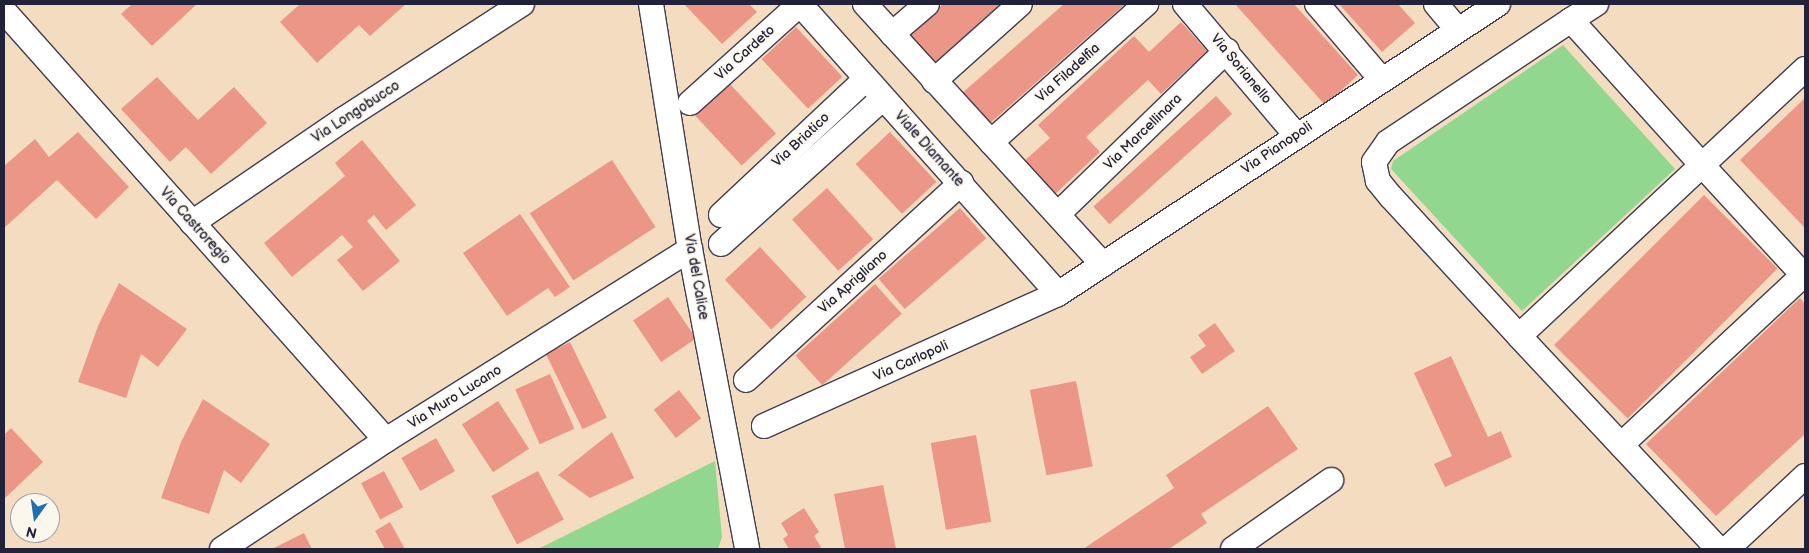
<!DOCTYPE html>
<html>
<head>
<meta charset="utf-8">
<style>
	body { margin:0 }
	#map { position:relative; width:1809px; height:553px; overflow:hidden; background:#f4dcc0; font-family:"Balsamiq Sans",sans-serif }
	div>[style] { position:absolute }
	.green>* { inset:0; background:#92d790 }
	.building>* { inset:0; background:#ec9687; transform-origin:0 0 }
	.roads { filter:drop-shadow(1px 0 #423e4f) drop-shadow(-1px 0 #423e4f) drop-shadow(0 1px #423e4f) drop-shadow(0 -1px #423e4f) }
	.minor>* { height:24px; margin:-12px; padding:0 12px; transform-origin:12px; border-radius:12px; background:#fff }
	span { translate:-50% -50%; white-space:nowrap; text-align:center; line-height:1.15; -webkit-text-stroke:4px #fbf7ec; paint-order:stroke }
	.street-label { font-size:14px; color:#22223b }
	.frame { position:absolute; inset:0; border:5px solid #22223b; pointer-events:none }
	.north { position:absolute; left:10px; top:493px; width:50px; height:50px; box-sizing:border-box; background:#fbf7ec; border:1px solid #a4a2a5; border-radius:50%; rotate:194deg; font-size:14px; font-weight:700; line-height:20px; text-align:center; color:#22223b }
	.north::after { content:''; display:block; margin:auto; width:18px; height:22px; background:#1f6fb2; clip-path:polygon(50% 0,100% 100%,50% 72%,0 100%) }
</style>
</head>
<body>
<div id="map">
	<div class="green">
		<i style="clip-path:polygon(1563px 45px,1675px 169px,1522px 311px,1391px 169px,1393px 161px)"></i>
		<i style="clip-path:polygon(715px 461px,722px 537px,718px 549px,538px 549px)"></i>
	</div>
	<div class="building">
		<i style="clip-path:polygon(132px 4px,197px 4px,152px 46px,121px 14px)"></i>
		<i style="clip-path:polygon(300px 4px,406px 4px,370px 36px,359px 25px,317px 63px,280px 22px)"></i>
		<i style="clip-path:polygon(684px 4px,749px 4px,757px 12px,722px 44px)"></i>
		<i style="clip-path:polygon(943px 4px,1004px 4px,935px 65px,908px 34px)"></i>
		<i style="clip-path:polygon(1064px 4px,1125px 4px,988px 125px,961px 94px)"></i>
		<i style="clip-path:polygon(1235px 4px,1294px 4px,1358px 75px,1325px 105px)"></i>
		<i style="clip-path:polygon(1339px 4px,1398px 4px,1415px 23px,1382px 52px)"></i>
		<i style="clip-path:polygon(1181px 22px,1207px 51px,1161px 94px,1148px 80px,1086px 137px,1100px 152px,1054px 195px,1023px 162px,1050px 138px,1038px 125px,1134px 36px,1149px 52px)"></i>
		<i style="left:796px;top:27px;width:68px;height:47px;rotate:47deg"></i>
		<i style="clip-path:polygon(157px 77px,198px 120px,234px 87px,267px 123px,211px 174px,186px 147px,170px 162px,121px 109px)"></i>
		<i style="left:729px;top:83px;width:69px;height:47px;rotate:47deg"></i>
		<i style="left:1216px;top:96px;width:24px;height:165px;rotate:48deg"></i>
		<i style="clip-path:polygon(1805px 98px,1805px 228px,1740px 160px)"></i>
		<i style="clip-path:polygon(78px 132px,129px 187px,96px 219px,57px 180px,4px 228px,4px 166px,35px 139px,49px 157px)"></i>
		<i style="left:890px;top:132px;width:68px;height:47px;rotate:47deg"></i>
		<i style="clip-path:polygon(362px 140px,416px 205px,386px 230px,374px 215px,367px 221px,400px 261px,363px 291px,337px 260px,353px 247px,342px 235px,292px 277px,264px 243px,345px 176px,335px 163px)"></i>
		<i style="left:612px;top:160px;width:80px;height:98px;rotate:57deg"></i>
		<i style="left:827px;top:188px;width:69px;height:47px;rotate:48deg"></i>
		<i style="left:1704px;top:195px;width:104px;height:212px;rotate:45deg"></i>
		<i style="left:960px;top:208px;width:40px;height:108px;rotate:49deg"></i>
		<i style="clip-path:polygon(520px 214px,570px 287px,555px 297px,548px 288px,507px 316px,463px 253px)"></i>
		<i style="left:760px;top:247px;width:68px;height:48px;rotate:47deg"></i>
		<i style="clip-path:polygon(119px 283px,187px 329px,158px 367px,141px 354px,126px 398px,78px 382px,98px 326px)"></i>
		<i style="left:875px;top:284px;width:40px;height:107px;rotate:48deg"></i>
		<i style="left:668px;top:297px;width:50px;height:42px;rotate:56deg"></i>
		<i style="clip-path:polygon(1800px 298px,1805px 304px,1805px 434px,1716px 516px,1646px 444px)"></i>
		<i style="clip-path:polygon(1215px 323px,1235px 351px,1202px 374px,1190px 357px,1206px 346px,1198px 335px)"></i>
		<i style="left:570px;top:342px;width:84px;height:27px;rotate:64deg"></i>
		<i style="clip-path:polygon(1451px 356px,1488px 437px,1501px 431px,1512px 457px,1445px 487px,1434px 464px,1452px 456px,1414px 373px)"></i>
		<i style="left:550px;top:374px;width:60px;height:38px;rotate:66deg"></i>
		<i style="left:1076px;top:381px;width:87px;height:47px;rotate:79deg"></i>
		<i style="left:679px;top:390px;width:36px;height:32px;rotate:52deg"></i>
		<i style="clip-path:polygon(203px 399px,270px 444px,241px 483px,224px 470px,209px 514px,161px 498px,181px 442px)"></i>
		<i style="left:498px;top:401px;width:57px;height:43px;rotate:57deg"></i>
		<i style="clip-path:polygon(1268px 406px,1298px 449px,1201px 514px,1207px 523px,1169px 549px,1083px 549px,1174px 488px,1166px 475px)"></i>
		<i style="clip-path:polygon(11px 428px,43px 462px,4px 499px,4px 435px)"></i>
		<i style="clip-path:polygon(612px 432px,634px 478px,590px 498px,558px 475px)"></i>
		<i style="left:976px;top:435px;width:88px;height:46px;rotate:80deg"></i>
		<i style="left:436px;top:438px;width:38px;height:40px;rotate:60deg"></i>
		<i style="left:384px;top:471px;width:41px;height:26px;rotate:62deg"></i>
		<i style="left:538px;top:471px;width:55px;height:53px;rotate:62deg"></i>
		<i style="clip-path:polygon(883px 485px,896px 549px,845px 549px,834px 494px)"></i>
		<i style="clip-path:polygon(804px 508px,819px 532px,814px 536px,821px 547px,819px 549px,789px 549px,783px 539px,788px 535px,781px 523px)"></i>
		<i style="clip-path:polygon(390px 522px,405px 549px,385px 549px,375px 531px)"></i>
		<i style="clip-path:polygon(304px 533px,312px 549px,272px 549px)"></i>
	</div>
	<div class="roads">
		<div class="minor">
			<i style="left:651px;top:4px;width:248px;rotate:81deg"></i>
			<i style="left:690px;top:249px;width:305px;rotate:79.2deg"></i>
			<i style="left:800px;top:4px;width:388px;rotate:48.3deg"></i>
			<i style="left:865px;top:4px;width:353px;rotate:47.6deg"></i>
			<i style="left:1185px;top:4px;width:172px;rotate:49.7deg"></i>
			<i style="left:1317px;top:4px;width:100px;rotate:49.5deg"></i>
			<i style="left:1436px;top:4px;width:33px;rotate:50deg"></i>
			<i style="left:4px;top:11px;width:574px;rotate:48.32deg"></i>
			<i style="left:1571px;top:20px;width:195px;rotate:47.9deg"></i>
			<i style="left:1702px;top:165px;width:250px;rotate:136.9deg"></i>
			<i style="left:1519px;top:336px;width:189px;rotate:-132.6deg"></i>
			<i style="left:1391px;top:197px;width:21px;rotate:-129deg"></i>
			<i style="left:1378px;top:181px;width:19px;rotate:-102deg"></i>
			<i style="left:1374px;top:162px;width:24px;rotate:-55deg"></i>
			<i style="left:1388px;top:142px;width:220px;rotate:-33.7deg"></i>
			<i style="left:1571px;top:20px;width:30px;rotate:-33deg"></i>
			<i style="left:892px;top:34px;width:46px;rotate:-40.6deg"></i>
			<i style="left:1805px;top:69px;width:141px;rotate:137deg"></i>
			<i style="left:1702px;top:165px;width:149px;rotate:47.4deg"></i>
			<i style="left:1803px;top:275px;width:3px;rotate:-45deg"></i>
			<i style="left:934px;top:81px;width:115px;rotate:-41.8deg"></i>
			<i style="left:690px;top:103px;width:148px;rotate:-42deg"></i>
			<i style="left:991px;top:142px;width:208px;rotate:-41.7deg"></i>
			<i style="left:1058px;top:214px;width:235px;rotate:-44.1deg"></i>
			<i style="left:721px;top:215px;width:199px;rotate:-43.2deg"></i>
			<i style="left:192px;top:223px;width:184px;rotate:-34.4deg"></i>
			<i style="left:344px;top:119px;width:212px;rotate:-32.9deg"></i>
			<i style="left:721px;top:244px;width:218px;rotate:-42deg"></i>
			<i style="left:1519px;top:336px;width:291px;rotate:46.9deg"></i>
			<i style="left:746px;top:380px;width:292px;rotate:-42.5deg"></i>
			<i style="left:764px;top:426px;width:322px;rotate:-24.2deg"></i>
			<i style="left:1058px;top:294px;width:527px;rotate:-33.39deg"></i>
			<i style="left:1621px;top:445px;width:249px;rotate:-43deg"></i>
			<i style="left:1803px;top:275px;width:3px;rotate:45deg"></i>
			<i style="left:222px;top:549px;width:197px;rotate:-33.6deg"></i>
			<i style="left:386px;top:440px;width:359px;rotate:-32.1deg"></i>
			<i style="left:1233px;top:549px;width:120px;rotate:-35.1deg"></i>
			<i style="left:1727px;top:549px;width:107px;rotate:-43.1deg"></i>
		</div>
	</div>
	<div class="street-label">
		<span style="left:745px;top:53px;rotate:-42deg">Via Cardeto</span>
		<span style="left:1241px;top:69px;rotate:50deg">Via Sorianello</span>
		<span style="left:1068px;top:73px;rotate:-42deg">Via Filadelfia</span>
		<span style="left:356px;top:112px;rotate:-33deg">Via Longobucco</span>
		<span style="left:1143px;top:132px;rotate:-44deg">Via Marcellinara</span>
		<span style="left:801px;top:140px;rotate:-43deg">Via Briatico</span>
		<span style="left:1277px;top:148px;rotate:-34deg">Via Pianopoli</span>
		<span style="left:929px;top:149px;rotate:48deg">Viale Diamante</span>
		<span style="left:195px;top:226px;rotate:48deg">Via Castroregio</span>
		<span style="left:696px;top:277px;rotate:80deg">Via del Calice</span>
		<span style="left:853px;top:282px;rotate:-42deg">Via Aprigliano</span>
		<span style="left:911px;top:361px;rotate:-24deg">Via Carlopoli</span>
		<span style="left:455px;top:397px;rotate:-32deg">Via Muro Lucano</span>
	</div>
	<div class="frame"></div>
	<div class="north">N</div>
</div>
</body>
</html>
